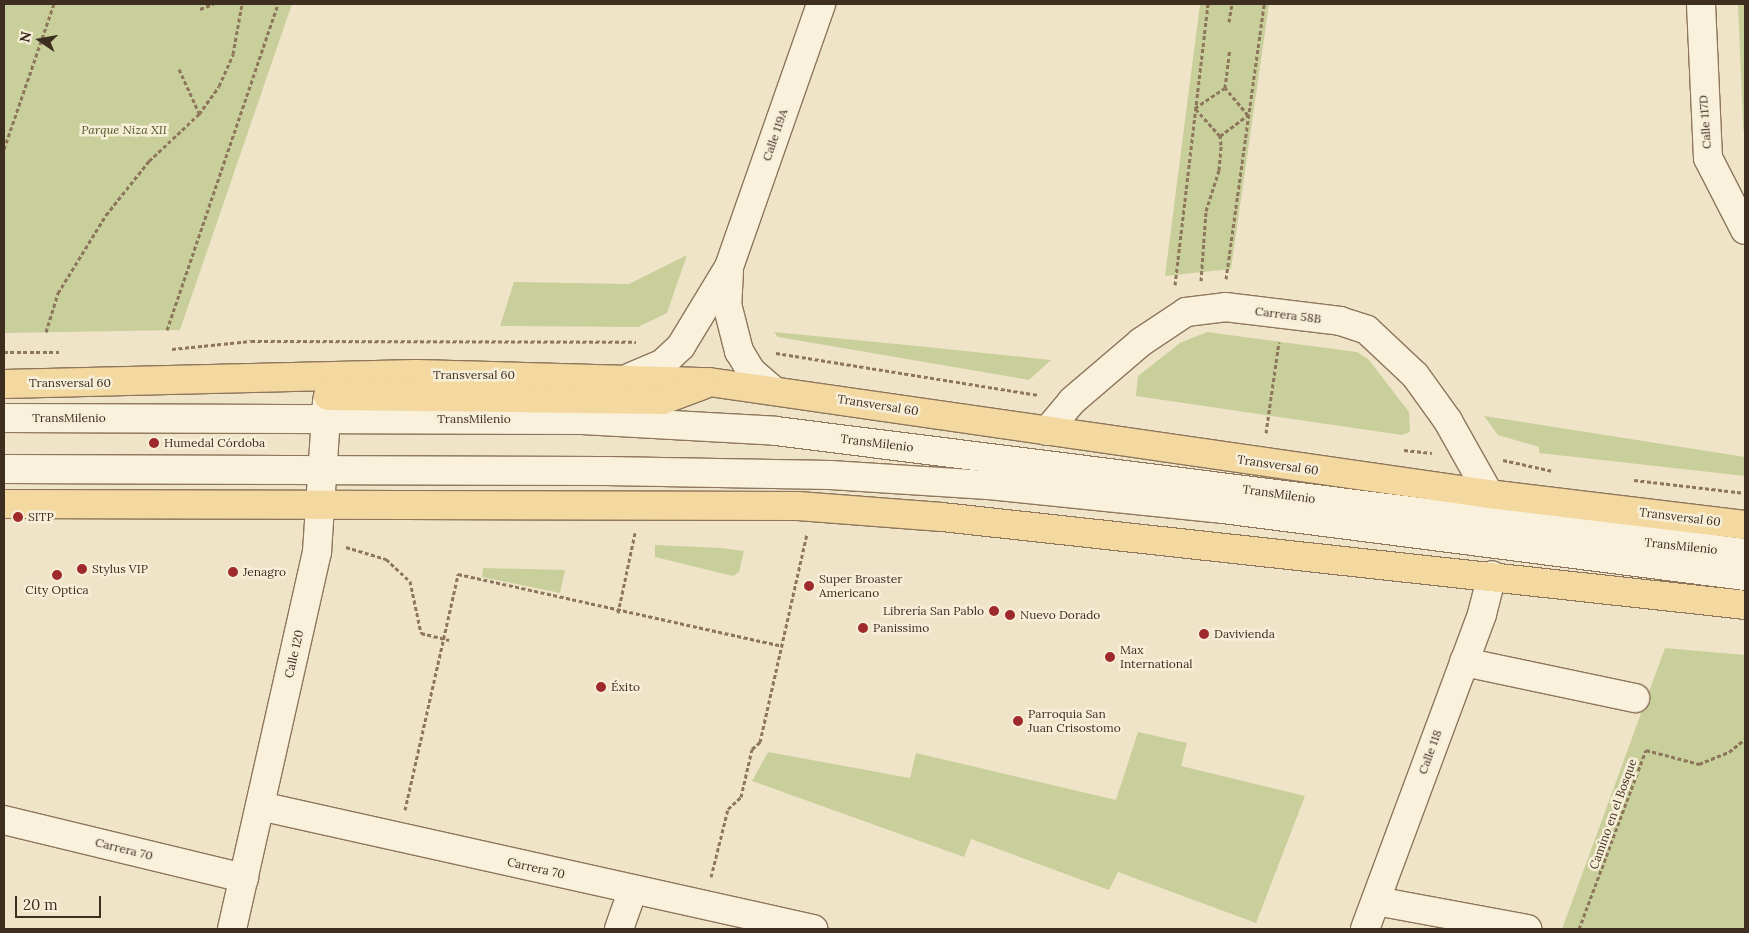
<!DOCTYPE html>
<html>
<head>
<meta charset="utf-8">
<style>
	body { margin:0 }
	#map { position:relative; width:1749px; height:933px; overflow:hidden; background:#f0e4c8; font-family:Lora,serif }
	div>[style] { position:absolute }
	.green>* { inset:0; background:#c9cf9b }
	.path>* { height:3px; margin-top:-1.5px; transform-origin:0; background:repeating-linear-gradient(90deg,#8d765c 0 4px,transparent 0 6.5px) }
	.roads { filter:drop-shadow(1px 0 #8d765c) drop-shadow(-1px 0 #8d765c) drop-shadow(0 1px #8d765c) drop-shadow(0 -1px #8d765c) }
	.minor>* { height:28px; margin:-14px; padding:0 14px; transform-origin:14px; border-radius:14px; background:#faf1dc }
	.major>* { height:28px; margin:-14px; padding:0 14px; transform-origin:14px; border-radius:14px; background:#f3d9a0 }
	.dots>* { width:14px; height:14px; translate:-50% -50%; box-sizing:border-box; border:2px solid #f7eed8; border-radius:50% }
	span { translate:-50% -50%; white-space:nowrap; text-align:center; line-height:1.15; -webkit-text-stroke:5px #f7eed8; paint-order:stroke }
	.street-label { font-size:12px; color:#3d2e20 }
	.park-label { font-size:12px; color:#4d5a26; font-style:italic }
	.poi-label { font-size:12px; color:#3d2e20 }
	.left { translate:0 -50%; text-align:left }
	.right { translate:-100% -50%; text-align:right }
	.frame { position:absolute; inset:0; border:5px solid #3d2e20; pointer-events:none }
	.north { position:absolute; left:15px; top:15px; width:50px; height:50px; -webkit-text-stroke:4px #f7eed8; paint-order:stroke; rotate:282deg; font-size:14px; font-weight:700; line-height:20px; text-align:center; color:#3d2e20 }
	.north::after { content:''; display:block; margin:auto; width:18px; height:22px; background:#3d2e20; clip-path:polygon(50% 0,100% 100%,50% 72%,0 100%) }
	.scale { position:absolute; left:15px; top:896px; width:86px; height:22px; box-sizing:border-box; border:2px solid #3d2e20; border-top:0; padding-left:6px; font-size:15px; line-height:18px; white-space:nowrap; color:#3d2e20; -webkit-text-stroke:4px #f7eed8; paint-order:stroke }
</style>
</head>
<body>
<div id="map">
	<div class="green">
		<i style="clip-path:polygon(4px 4px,292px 4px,180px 330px,4px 333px)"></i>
		<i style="clip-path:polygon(1200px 4px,1269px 4px,1231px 269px,1165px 276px)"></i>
		<i style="clip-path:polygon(1738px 4px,1745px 4px,1745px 142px,1743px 126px)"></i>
		<i style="clip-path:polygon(687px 255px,667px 313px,638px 327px,500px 326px,514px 282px,629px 284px)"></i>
		<i style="clip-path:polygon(774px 332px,917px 346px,1051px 360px,1029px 380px,778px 337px)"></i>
		<i style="clip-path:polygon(1207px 332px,1357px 352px,1369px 360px,1409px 412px,1410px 432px,1402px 435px,1136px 396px,1138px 376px,1180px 343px)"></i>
		<i style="clip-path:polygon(1484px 416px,1745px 457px,1745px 476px,1539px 453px,1539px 447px,1498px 435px)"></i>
		<i style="clip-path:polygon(655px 545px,721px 548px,744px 551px,739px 572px,733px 576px,655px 557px)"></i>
		<i style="clip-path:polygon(483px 568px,565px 570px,560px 593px,482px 577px)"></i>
		<i style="clip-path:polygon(1665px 648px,1745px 655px,1745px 929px,1562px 929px)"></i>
		<i style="clip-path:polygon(1138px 732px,1187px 743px,1181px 766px,1305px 796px,1256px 923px,1118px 872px,1109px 890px,971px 839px,964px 857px,752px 781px,768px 752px,910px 778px,916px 753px,1116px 800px)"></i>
	</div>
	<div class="path">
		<i style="left:200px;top:9px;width:14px;rotate:-21deg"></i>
		<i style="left:1229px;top:22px;width:18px;rotate:-81deg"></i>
		<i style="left:179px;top:69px;width:48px;rotate:65.6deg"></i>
		<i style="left:1220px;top:136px;width:35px;rotate:-37deg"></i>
		<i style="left:1248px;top:115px;width:35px;rotate:-130deg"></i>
		<i style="left:4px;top:149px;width:153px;rotate:-71deg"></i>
		<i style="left:1226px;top:279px;width:278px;rotate:-82.1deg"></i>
		<i style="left:1201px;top:281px;width:70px;rotate:-85.9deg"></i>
		<i style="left:1206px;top:211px;width:43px;rotate:-72.4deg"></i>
		<i style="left:1219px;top:170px;width:25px;rotate:-85deg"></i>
		<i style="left:1221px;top:145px;width:9px;rotate:-96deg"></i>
		<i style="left:1220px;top:136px;width:38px;rotate:-132deg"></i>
		<i style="left:1195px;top:108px;width:36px;rotate:-34deg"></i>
		<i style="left:1225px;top:88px;width:38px;rotate:-83deg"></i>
		<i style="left:1175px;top:285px;width:283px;rotate:-83.3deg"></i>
		<i style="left:167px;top:330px;width:344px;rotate:-71.2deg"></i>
		<i style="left:46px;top:332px;width:41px;rotate:-72.9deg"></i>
		<i style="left:58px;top:293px;width:92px;rotate:-58.4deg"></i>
		<i style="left:106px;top:215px;width:69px;rotate:-51.5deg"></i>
		<i style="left:149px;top:161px;width:69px;rotate:-43.2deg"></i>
		<i style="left:199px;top:114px;width:34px;rotate:-54deg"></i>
		<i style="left:219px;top:86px;width:35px;rotate:-66deg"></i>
		<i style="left:233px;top:54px;width:51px;rotate:-79.8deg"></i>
		<i style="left:172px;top:349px;width:79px;rotate:-5.8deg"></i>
		<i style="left:251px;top:341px;width:385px;rotate:0.1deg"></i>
		<i style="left:4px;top:352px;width:55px"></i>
		<i style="left:776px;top:353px;width:266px;rotate:9.1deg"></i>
		<i style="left:1266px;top:433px;width:92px;rotate:-81.9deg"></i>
		<i style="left:1404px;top:450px;width:28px;rotate:6deg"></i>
		<i style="left:1503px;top:460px;width:51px;rotate:12.4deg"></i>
		<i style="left:1634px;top:480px;width:112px;rotate:6.7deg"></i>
		<i style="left:346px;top:547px;width:42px;rotate:16.7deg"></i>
		<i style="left:386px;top:559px;width:33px;rotate:43deg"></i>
		<i style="left:410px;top:581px;width:53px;rotate:78.1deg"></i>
		<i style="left:421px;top:633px;width:29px;rotate:14deg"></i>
		<i style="left:618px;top:613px;width:82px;rotate:-78deg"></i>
		<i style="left:405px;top:810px;width:242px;rotate:-77.3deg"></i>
		<i style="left:458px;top:574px;width:333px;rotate:12.5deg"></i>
		<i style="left:711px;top:877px;width:70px;rotate:-76deg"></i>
		<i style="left:728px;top:809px;width:18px;rotate:-43deg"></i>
		<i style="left:741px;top:797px;width:49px;rotate:-77.1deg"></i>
		<i style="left:752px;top:749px;width:11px;rotate:-41deg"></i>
		<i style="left:760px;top:742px;width:213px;rotate:-77.3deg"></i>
		<i style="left:1579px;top:929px;width:191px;rotate:-69.5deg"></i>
		<i style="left:1646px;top:750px;width:55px;rotate:14.8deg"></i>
		<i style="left:1699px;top:764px;width:32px;rotate:-22deg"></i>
		<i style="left:1729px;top:752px;width:21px;rotate:-39deg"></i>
	</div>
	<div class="roads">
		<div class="minor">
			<i style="left:1701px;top:4px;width:154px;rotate:87.4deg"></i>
			<i style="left:1708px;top:158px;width:81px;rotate:62.8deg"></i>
			<i style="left:729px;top:271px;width:33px;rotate:93deg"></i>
			<i style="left:727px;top:304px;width:49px;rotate:75.7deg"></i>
			<i style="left:739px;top:351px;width:23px;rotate:59deg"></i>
			<i style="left:751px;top:371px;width:28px;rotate:41deg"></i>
			<i style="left:631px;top:377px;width:34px;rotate:-23deg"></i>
			<i style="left:662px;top:364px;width:26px;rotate:-43deg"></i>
			<i style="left:681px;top:346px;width:92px;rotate:-58.7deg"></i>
			<i style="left:729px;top:267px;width:279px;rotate:-70.7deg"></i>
			<i style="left:4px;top:418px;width:578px;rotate:0.2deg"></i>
			<i style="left:582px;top:420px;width:194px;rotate:3.2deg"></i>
			<i style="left:776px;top:431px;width:977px;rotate:7.18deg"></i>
			<i style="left:1047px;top:431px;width:39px;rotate:-50deg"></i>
			<i style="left:1072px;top:401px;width:91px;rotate:-40.5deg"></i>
			<i style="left:1141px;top:342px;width:54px;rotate:-33.7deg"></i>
			<i style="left:1186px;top:312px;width:39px;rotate:-7deg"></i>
			<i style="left:1225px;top:307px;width:116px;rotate:6.9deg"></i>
			<i style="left:1340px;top:321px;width:28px;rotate:18deg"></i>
			<i style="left:1367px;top:330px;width:66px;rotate:43.2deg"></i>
			<i style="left:1415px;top:375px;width:57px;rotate:54.3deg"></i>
			<i style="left:1448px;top:421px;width:84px;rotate:60.7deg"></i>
			<i style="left:4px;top:469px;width:602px;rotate:0.19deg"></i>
			<i style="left:606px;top:471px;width:224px;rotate:1deg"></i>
			<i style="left:830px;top:475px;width:158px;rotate:3.6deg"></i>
			<i style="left:988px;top:485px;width:228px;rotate:5.8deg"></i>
			<i style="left:1215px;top:508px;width:534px;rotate:7.31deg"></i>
			<i style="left:1464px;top:662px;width:175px;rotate:11.9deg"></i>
			<i style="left:260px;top:806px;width:567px;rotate:12.54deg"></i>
			<i style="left:4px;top:820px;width:247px;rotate:13.6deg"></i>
			<i style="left:1376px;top:901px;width:154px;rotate:10.5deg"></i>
			<i style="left:232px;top:929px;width:386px;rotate:-77.3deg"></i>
			<i style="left:317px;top:552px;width:151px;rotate:-86.2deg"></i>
			<i style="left:619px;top:929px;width:42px;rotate:-70.7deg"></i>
			<i style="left:1365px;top:929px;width:336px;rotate:-69.6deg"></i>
			<i style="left:1482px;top:614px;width:40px;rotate:-75.6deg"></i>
		</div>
		<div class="major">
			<i style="left:4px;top:384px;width:412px;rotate:-1.4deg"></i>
			<i style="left:416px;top:374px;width:293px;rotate:1.6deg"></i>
			<i style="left:709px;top:382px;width:788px;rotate:8.17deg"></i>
			<i style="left:1489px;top:494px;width:258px;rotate:6.9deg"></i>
			<i style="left:328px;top:396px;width:335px;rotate:0.7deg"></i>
			<i style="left:663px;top:400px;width:43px;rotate:-20.6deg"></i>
			<i style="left:4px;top:504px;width:794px;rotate:0.14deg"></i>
			<i style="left:798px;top:506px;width:144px;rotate:4.4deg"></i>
			<i style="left:942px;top:517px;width:808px;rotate:6.25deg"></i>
		</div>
	</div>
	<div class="dots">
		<i style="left:154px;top:443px;background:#9e2a2b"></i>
		<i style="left:18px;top:517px;background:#9e2a2b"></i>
		<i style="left:82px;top:569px;background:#9e2a2b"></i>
		<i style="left:233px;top:572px;background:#9e2a2b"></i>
		<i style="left:57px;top:575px;background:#9e2a2b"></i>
		<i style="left:809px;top:586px;background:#9e2a2b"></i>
		<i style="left:994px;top:611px;background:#9e2a2b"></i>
		<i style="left:1010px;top:615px;background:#9e2a2b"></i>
		<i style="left:863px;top:628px;background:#9e2a2b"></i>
		<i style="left:1204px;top:634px;background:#9e2a2b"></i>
		<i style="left:1110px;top:657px;background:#9e2a2b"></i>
		<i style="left:601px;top:687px;background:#9e2a2b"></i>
		<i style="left:1018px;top:721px;background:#9e2a2b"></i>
	</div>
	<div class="street-label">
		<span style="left:1705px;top:122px;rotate:-94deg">Calle 117D</span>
		<span style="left:775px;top:135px;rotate:-71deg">Calle 119A</span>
		<span style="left:1288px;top:315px;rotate:7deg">Carrera 58B</span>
		<span style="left:474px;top:375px">Transversal 60</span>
		<span style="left:70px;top:383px">Transversal 60</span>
		<span style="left:878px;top:405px;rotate:9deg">Transversal 60</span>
		<span style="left:69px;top:418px">TransMilenio</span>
		<span style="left:474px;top:419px">TransMilenio</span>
		<span style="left:877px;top:443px;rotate:7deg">TransMilenio</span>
		<span style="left:1278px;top:465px;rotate:8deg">Transversal 60</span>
		<span style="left:1279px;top:494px;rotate:8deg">TransMilenio</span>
		<span style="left:1680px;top:517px;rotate:7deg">Transversal 60</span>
		<span style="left:1681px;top:546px;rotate:6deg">TransMilenio</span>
		<span style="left:294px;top:654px;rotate:-77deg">Calle 120</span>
		<span style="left:1430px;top:752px;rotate:-70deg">Calle 118</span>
		<span style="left:1613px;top:814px;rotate:-70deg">Camino en el Bosque</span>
		<span style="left:124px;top:849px;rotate:14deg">Carrera 70</span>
		<span style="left:536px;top:868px;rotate:13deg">Carrera 70</span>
	</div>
	<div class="park-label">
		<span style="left:124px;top:130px">Parque Niza XII</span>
	</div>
	<div class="poi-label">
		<span class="left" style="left:164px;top:443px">Humedal Córdoba</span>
		<span class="left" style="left:28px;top:517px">SITP</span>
		<span class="left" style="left:92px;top:569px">Stylus VIP</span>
		<span class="left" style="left:243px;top:572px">Jenagro</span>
		<span class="left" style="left:819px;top:586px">Super Broaster<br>Americano</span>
		<span style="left:57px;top:590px">City Optica</span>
		<span class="right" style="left:984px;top:611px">Librería San Pablo</span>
		<span class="left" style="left:1020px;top:615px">Nuevo Dorado</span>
		<span class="left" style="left:873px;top:628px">Panissimo</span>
		<span class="left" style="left:1214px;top:634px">Davivienda</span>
		<span class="left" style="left:1120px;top:657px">Max<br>International</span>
		<span class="left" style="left:611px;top:687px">Éxito</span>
		<span class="left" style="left:1028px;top:721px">Parroquia San<br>Juan Crisostomo</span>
	</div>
	<div class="frame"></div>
	<div class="north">N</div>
	<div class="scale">20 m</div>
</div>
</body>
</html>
